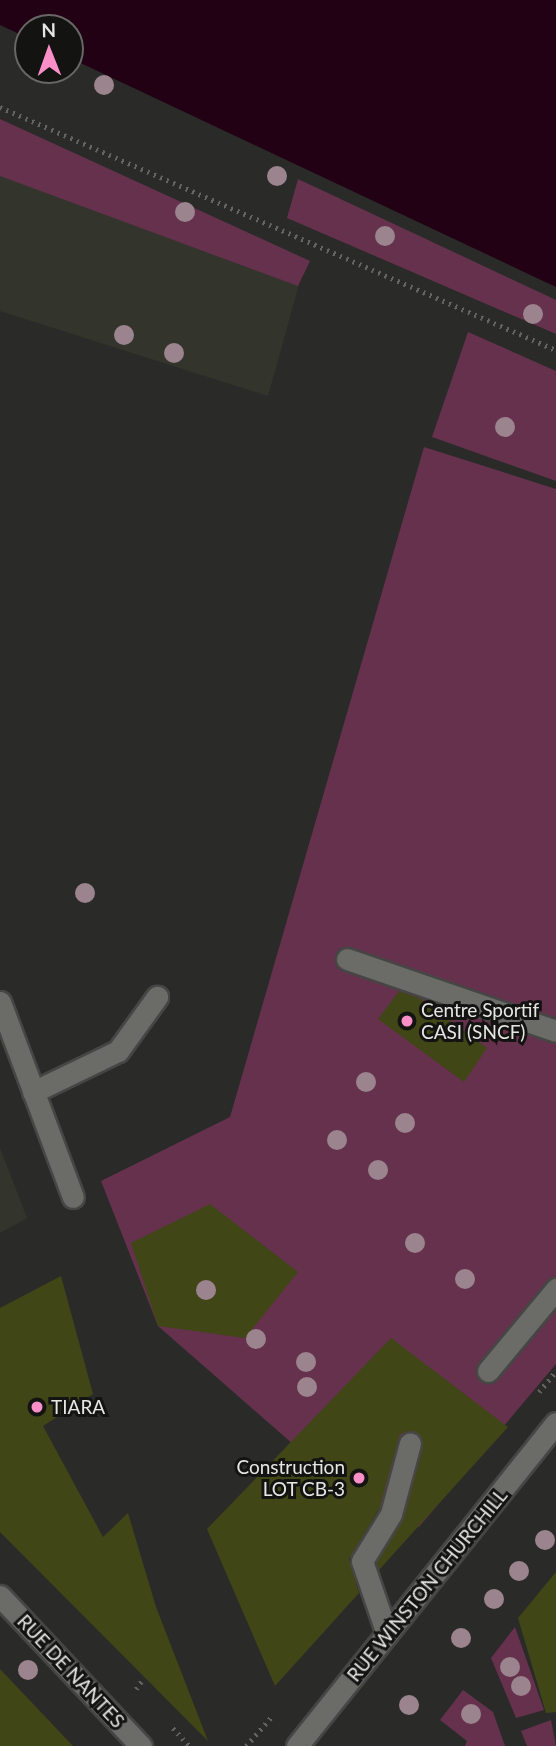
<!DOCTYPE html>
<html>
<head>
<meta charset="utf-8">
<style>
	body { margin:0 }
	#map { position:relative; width:556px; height:1746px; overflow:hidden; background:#2a2b28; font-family:Lato,sans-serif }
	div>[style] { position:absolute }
	.built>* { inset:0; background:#33352c }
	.green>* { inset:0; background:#65314d }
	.water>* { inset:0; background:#230115 }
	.building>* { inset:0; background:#414617 }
	.path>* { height:4.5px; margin-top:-2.25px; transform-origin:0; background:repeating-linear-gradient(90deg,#646562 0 2px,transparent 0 7px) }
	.roads { filter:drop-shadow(2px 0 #464644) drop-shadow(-2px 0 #464644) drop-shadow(0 2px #464644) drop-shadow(0 -2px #464644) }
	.street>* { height:21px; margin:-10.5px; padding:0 10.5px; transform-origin:10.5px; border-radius:10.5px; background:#6b6c68 }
	.trees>* { width:20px; height:20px; margin:-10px; border-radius:50%; background:#9c848e }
	.dots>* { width:19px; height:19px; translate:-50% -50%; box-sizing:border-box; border:4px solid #131312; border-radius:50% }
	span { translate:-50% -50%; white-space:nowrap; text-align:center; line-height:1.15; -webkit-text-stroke:6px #131312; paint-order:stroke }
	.poi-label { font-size:19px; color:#e6e7e5 }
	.left { translate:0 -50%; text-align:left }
	.right { translate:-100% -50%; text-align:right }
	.street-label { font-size:19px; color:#e6e7e5 }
	.north { position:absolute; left:14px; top:14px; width:70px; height:70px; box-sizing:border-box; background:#131312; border:2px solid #676866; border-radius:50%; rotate:359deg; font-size:19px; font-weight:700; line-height:28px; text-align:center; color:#e6e7e5 }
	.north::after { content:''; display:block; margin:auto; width:24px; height:32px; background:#fa8fc8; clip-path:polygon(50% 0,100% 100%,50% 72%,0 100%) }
</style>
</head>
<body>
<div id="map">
	<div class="built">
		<i style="clip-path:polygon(0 130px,304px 266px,268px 396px,0 311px)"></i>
		<i style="clip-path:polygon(0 1148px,27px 1218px,0 1233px)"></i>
	</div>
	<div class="green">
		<i style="clip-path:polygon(0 119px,310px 261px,298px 286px,0 176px)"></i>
		<i style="clip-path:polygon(298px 179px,556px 300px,556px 334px,287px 218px)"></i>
		<i style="clip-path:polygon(468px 332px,556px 371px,556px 481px,432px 437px)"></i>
		<i style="clip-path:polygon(424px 447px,556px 489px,556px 1364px,419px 1527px,350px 1494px,158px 1326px,101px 1181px,230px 1117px)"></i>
		<i style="clip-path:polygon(515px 1627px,544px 1710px,516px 1718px,491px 1658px)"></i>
		<i style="clip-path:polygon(463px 1690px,493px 1712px,505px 1746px,465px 1746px,467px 1741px,440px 1720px)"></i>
		<i style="clip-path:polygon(551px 1720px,556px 1746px,527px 1746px,521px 1731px)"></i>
	</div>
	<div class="water">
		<i style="clip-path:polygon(0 0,556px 0,556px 287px,70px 58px,70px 28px,28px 28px,28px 38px,0 25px)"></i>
	</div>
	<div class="building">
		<i style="clip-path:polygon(399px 991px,419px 998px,487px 1048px,464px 1082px,378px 1019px)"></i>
		<i style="clip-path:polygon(210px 1204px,298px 1272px,245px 1338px,158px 1326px,131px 1243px)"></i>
		<i style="clip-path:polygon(61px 1276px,93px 1394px,43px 1426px,103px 1537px,128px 1513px,156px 1607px,208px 1741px,0 1532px,0 1308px)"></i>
		<i style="clip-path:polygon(391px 1338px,508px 1427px,379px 1570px,376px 1563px,404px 1518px,423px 1446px,414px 1431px,400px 1434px,379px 1509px,349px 1559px,359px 1593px,275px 1686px,207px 1529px)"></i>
		<i style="clip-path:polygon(556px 1572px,556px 1712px,546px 1713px,518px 1618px)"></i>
		<i style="clip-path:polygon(0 1669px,73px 1746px,0 1746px)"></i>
	</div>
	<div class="path">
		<i style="left:0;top:107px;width:607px;rotate:23.61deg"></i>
		<i style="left:539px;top:1392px;width:27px;rotate:-51deg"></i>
		<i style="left:136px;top:1689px;width:14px;rotate:-56deg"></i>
		<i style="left:173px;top:1728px;width:25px;rotate:47deg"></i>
		<i style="left:246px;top:1746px;width:38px;rotate:-49deg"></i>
	</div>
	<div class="roads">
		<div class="street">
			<i style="left:347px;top:959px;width:221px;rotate:19deg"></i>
			<i style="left:0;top:1002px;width:208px;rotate:69.5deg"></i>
			<i style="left:33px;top:1092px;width:94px;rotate:-25.8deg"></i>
			<i style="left:118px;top:1051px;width:67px;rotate:-54.2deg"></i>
			<i style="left:488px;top:1371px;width:107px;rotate:-50.3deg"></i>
			<i style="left:0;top:1596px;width:206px;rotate:46.8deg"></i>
			<i style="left:387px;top:1634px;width:77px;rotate:-108.9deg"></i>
			<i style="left:362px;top:1561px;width:55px;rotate:-58.3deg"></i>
			<i style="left:391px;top:1514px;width:73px;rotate:-75deg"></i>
			<i style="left:297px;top:1746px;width:414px;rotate:-51.3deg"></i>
		</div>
	</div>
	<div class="trees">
		<i style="left:104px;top:85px"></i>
		<i style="left:277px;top:176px"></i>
		<i style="left:185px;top:212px"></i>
		<i style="left:385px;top:236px"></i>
		<i style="left:533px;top:314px"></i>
		<i style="left:124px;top:335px"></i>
		<i style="left:174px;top:353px"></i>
		<i style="left:505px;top:427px"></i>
		<i style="left:85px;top:893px"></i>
		<i style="left:366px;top:1082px"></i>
		<i style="left:405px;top:1123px"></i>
		<i style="left:337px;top:1140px"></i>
		<i style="left:378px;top:1170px"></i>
		<i style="left:415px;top:1243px"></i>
		<i style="left:465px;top:1279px"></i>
		<i style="left:206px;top:1290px"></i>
		<i style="left:256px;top:1339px"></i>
		<i style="left:306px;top:1362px"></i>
		<i style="left:307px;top:1387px"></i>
		<i style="left:545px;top:1540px"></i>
		<i style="left:519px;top:1571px"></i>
		<i style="left:494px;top:1599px"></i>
		<i style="left:461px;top:1638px"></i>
		<i style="left:510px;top:1667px"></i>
		<i style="left:28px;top:1670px"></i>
		<i style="left:521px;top:1686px"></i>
		<i style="left:409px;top:1705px"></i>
		<i style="left:471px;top:1714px"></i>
	</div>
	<div class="dots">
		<i style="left:407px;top:1021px;background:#fa8fc8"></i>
		<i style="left:37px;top:1407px;background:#fa8fc8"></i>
		<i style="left:359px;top:1478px;background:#fa8fc8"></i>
	</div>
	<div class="poi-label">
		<span class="left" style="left:421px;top:1021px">Centre Sportif<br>CASI (SNCF)</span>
		<span class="left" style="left:51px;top:1407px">TIARA</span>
		<span class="right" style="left:345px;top:1478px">Construction<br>LOT CB-3</span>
	</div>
	<div class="street-label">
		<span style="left:427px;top:1585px;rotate:-51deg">RUE WINSTON CHURCHILL</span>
		<span style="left:71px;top:1671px;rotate:47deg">RUE DE NANTES</span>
	</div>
	<div class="north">N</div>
</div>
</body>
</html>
